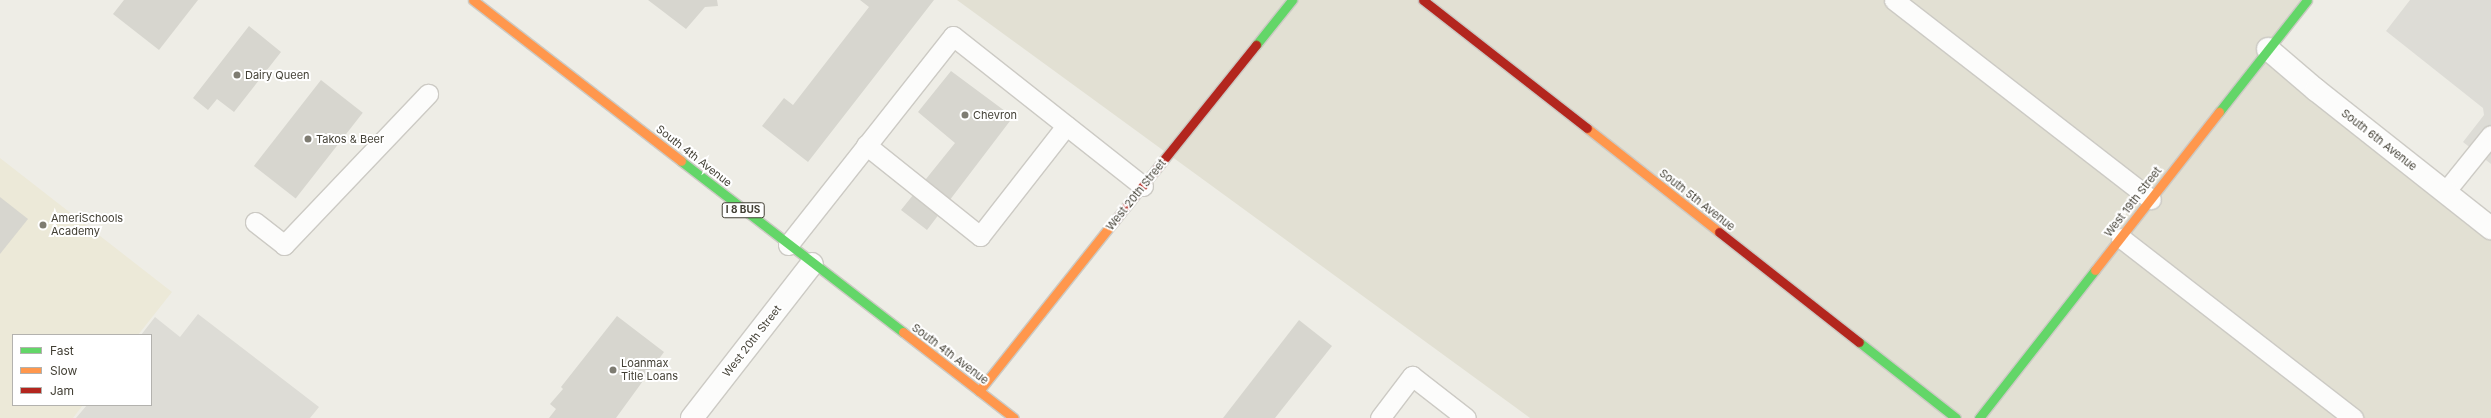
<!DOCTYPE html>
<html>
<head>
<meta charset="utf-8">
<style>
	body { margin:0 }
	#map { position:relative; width:2491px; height:418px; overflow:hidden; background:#eeede6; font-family:Inter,sans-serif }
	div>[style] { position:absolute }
	.residential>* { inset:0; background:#e2e0d3 }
	.education>* { inset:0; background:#ece9d8 }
	.parking>* { inset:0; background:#dddcd6 }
	.building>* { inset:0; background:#d7d6cf; transform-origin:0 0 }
	.roads { filter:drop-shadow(1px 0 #cccac4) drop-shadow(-1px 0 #cccac4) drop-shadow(0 1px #cccac4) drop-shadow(0 -1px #cccac4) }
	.lane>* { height:19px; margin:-9.5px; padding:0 9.5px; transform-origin:9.5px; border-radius:9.5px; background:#fcfcfb }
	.street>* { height:22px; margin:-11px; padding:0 11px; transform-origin:11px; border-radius:11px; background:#fcfcfb }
	.fast>* { height:9px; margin:-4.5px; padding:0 4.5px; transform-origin:4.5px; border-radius:4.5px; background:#63d668 }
	.slow>* { height:9px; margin:-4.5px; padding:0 4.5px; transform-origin:4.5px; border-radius:4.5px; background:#ff974d }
	.jam>* { height:9px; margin:-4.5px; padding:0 4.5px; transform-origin:4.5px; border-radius:4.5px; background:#b3261e }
	.dots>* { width:11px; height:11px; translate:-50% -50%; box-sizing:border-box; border:2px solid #fff; border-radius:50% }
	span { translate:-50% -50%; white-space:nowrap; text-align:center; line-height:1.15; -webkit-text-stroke:4px #fff; paint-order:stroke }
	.shield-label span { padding:1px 3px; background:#fff; border:1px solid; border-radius:3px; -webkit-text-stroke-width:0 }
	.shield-label { font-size:10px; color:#423f34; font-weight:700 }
	.poi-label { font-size:11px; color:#423f34 }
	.left { translate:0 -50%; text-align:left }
	.street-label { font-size:11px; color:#423f34 }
	.legend { position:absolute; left:12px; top:334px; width:140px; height:72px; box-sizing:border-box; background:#fff; border:1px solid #b3b2ae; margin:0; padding:5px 7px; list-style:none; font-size:12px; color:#423f34 }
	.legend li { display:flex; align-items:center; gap:8px; height:20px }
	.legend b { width:20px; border:1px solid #b3b2ae }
</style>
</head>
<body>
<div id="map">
	<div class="residential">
		<i style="clip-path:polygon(957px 0,2306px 0,2268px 49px,2491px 225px,2491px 418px,1530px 418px)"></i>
	</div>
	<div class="education">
		<i style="clip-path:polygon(0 158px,172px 292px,138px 335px,13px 335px,13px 405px,83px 405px,73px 418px,0 418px)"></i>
	</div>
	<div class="parking">
		<i style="clip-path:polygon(2410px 0,2491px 0,2491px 164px,2463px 142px,2484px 115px,2483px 108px,2386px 31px)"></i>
		<i style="clip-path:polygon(198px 314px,319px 407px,310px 418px,76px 418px,87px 405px,151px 405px,151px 335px,141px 335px,155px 317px,180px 337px)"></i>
	</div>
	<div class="building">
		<i style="clip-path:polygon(124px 0,198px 0,159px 50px,113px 14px)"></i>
		<i style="clip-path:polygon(648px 0,717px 0,718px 6px,705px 7px,686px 29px)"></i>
		<i style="clip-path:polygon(860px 0,934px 0,808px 162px,762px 126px,784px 98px,793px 105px,869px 7px)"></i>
		<i style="clip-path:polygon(249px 26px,281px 52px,234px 112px,217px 99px,208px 110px,193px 98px)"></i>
		<i style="clip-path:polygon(951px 71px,1013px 117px,927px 230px,901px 210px,955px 143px,918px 112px)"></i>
		<i style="left:321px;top:80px;width:53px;height:109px;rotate:38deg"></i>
		<i style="clip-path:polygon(0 197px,28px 219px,0 254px)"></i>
		<i style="clip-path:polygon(617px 316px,664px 352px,616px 418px,549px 418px,556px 409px,550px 404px,563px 389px,561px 387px)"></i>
		<i style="clip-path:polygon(1299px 320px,1332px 346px,1275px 418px,1223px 418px)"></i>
	</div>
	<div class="roads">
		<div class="lane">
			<i style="left:1894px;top:0;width:325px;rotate:37.8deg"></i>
			<i style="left:866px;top:145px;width:146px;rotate:38.6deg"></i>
			<i style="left:980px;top:236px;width:140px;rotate:-52deg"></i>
			<i style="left:2445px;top:192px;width:73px;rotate:-51.1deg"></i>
			<i style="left:255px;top:222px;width:37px;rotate:38deg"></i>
			<i style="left:284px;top:245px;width:209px;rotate:-46.4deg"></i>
			<i style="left:2121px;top:238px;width:294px;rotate:37.8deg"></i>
			<i style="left:788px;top:245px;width:266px;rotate:-51.7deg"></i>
			<i style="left:953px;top:36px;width:242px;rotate:38.3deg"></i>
			<i style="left:1380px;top:418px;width:53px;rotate:-52.7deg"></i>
			<i style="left:1412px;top:376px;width:68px;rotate:37.9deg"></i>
		</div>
		<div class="street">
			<i style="left:2268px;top:49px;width:63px;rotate:40.5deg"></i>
			<i style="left:2316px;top:90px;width:223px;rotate:38.3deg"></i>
			<i style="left:692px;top:418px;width:195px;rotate:-52.1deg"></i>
		</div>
		<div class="fast">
			<i style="left:1256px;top:45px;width:58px;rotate:-51.3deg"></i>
			<i style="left:2219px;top:112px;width:142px;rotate:-51.8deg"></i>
			<i style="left:681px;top:161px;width:280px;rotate:37.6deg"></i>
			<i style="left:1859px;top:342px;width:123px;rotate:38.1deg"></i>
			<i style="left:1979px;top:418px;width:188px;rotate:-51.9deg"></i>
		</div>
		<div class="slow">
			<i style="left:473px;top:0;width:263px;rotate:37.7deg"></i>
			<i style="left:1587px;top:128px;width:168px;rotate:38.2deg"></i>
			<i style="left:2095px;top:270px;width:201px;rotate:-51.9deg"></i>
			<i style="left:903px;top:332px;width:140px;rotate:37.8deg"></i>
			<i style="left:979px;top:391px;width:213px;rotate:-51.5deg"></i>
		</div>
		<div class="jam">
			<i style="left:1423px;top:0;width:208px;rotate:38deg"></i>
			<i style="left:1112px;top:224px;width:230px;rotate:-51.2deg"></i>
			<i style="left:1719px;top:232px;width:178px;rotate:38.2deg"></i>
		</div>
	</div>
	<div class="dots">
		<i style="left:237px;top:75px;background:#7e7c72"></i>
		<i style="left:965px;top:115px;background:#7e7c72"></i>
		<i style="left:308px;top:139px;background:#7e7c72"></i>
		<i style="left:43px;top:225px;background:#7e7c72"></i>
		<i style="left:613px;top:370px;background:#7e7c72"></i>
	</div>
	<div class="shield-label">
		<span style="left:743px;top:210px">I 8 BUS</span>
	</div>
	<div class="poi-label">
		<span class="left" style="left:245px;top:75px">Dairy Queen</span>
		<span class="left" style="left:973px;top:115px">Chevron</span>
		<span class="left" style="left:316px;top:139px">Takos &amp; Beer</span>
		<span class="left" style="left:51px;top:225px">AmeriSchools<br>Academy</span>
		<span class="left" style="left:621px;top:370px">Loanmax<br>Title Loans</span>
	</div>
	<div class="street-label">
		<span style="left:2379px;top:140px;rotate:38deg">South 6th Avenue</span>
		<span style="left:694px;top:156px;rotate:38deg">South 4th Avenue</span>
		<span style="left:1136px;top:195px;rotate:-51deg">West 20th Street</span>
		<span style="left:1697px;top:200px;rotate:38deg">South 5th Avenue</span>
		<span style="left:2133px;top:202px;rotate:-52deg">West 19th Street</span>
		<span style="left:752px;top:341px;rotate:-52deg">West 20th Street</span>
		<span style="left:950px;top:354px;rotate:37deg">South 4th Avenue</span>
	</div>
	<ul class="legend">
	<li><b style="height:5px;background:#63d668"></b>Fast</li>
	<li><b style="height:5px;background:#ff974d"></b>Slow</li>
	<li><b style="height:5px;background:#b3261e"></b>Jam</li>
	</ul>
</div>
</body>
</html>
